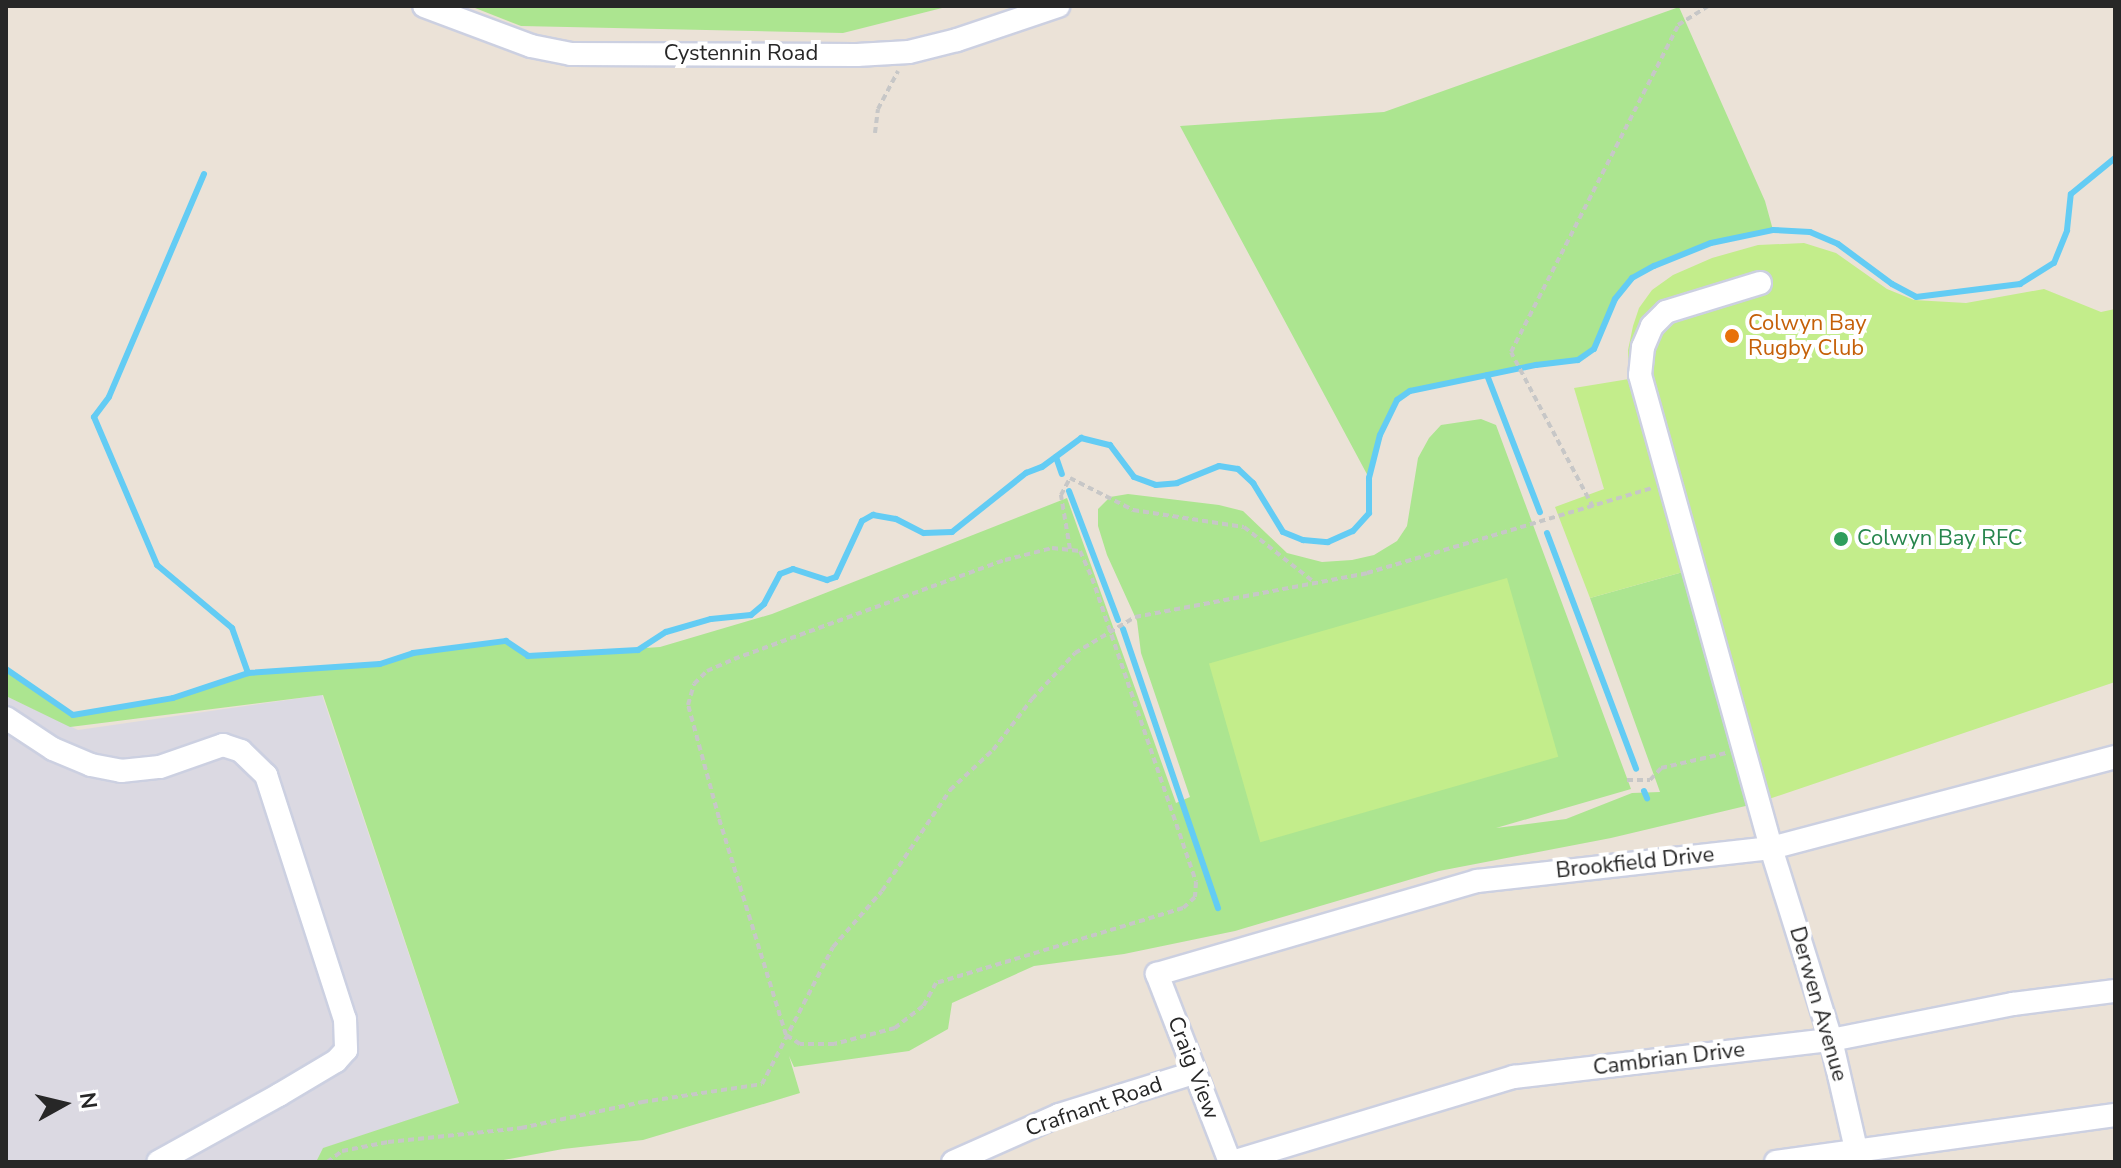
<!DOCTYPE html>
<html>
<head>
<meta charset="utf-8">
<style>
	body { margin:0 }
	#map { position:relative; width:2121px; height:1168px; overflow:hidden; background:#ebe2d7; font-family:"Nunito Sans",sans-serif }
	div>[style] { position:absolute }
	.industrial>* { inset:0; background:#dbd9e2 }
	.green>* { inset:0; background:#ace590 }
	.pitch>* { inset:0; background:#c3ed8b; transform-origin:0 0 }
	.stream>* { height:6px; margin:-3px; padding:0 3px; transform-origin:3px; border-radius:3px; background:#63ccf4 }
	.path>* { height:4px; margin-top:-2px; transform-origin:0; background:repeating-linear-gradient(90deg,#c7c7c7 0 6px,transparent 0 10px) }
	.roads { filter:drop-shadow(2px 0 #ccd0e1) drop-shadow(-2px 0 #ccd0e1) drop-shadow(0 2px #ccd0e1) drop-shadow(0 -2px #ccd0e1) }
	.minor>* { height:22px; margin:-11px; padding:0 11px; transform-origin:11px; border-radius:11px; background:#fff }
	.dots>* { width:22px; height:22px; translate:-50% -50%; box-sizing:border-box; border:4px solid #fff; border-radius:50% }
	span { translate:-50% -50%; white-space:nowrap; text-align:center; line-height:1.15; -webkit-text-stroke:8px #fff; paint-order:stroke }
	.street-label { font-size:22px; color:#272727 }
	.food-label { font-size:22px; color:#c56008 }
	.left { translate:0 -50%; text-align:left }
	.leisure-label { font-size:22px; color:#27864d }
	.frame { position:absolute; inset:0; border:8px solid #272727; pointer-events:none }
	.north { position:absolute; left:24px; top:1064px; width:80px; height:80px; -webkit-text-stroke:6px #fff; paint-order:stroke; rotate:82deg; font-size:22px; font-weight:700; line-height:32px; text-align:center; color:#272727 }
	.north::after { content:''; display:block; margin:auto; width:28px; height:36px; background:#272727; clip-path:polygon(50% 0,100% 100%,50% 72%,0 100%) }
</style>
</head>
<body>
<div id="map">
	<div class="industrial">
		<i style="clip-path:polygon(322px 695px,459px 1104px,324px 1148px,316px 1162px,6px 1162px,6px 696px,78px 730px)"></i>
	</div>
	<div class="green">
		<i style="clip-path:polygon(470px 6px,950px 6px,843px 33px,521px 26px)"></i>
		<i style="clip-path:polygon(1679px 7px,1765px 201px,1773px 230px,1711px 243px,1632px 278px,1615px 299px,1594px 349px,1578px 360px,1536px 365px,1410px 391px,1397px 400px,1380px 435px,1369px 478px,1180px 126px,1384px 112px)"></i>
		<i style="clip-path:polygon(1481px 419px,1496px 425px,1631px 789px,1496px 828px,1566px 819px,1632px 793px,1660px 792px,1590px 598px,1683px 572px,1754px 804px,1611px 838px,1439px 871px,1235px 931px,1124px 954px,1034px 966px,952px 1003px,948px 1029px,909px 1051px,794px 1067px,789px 1056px,800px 1093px,643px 1140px,563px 1149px,493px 1162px,316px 1162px,323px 1148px,459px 1103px,323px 695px,70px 727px,6px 696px,6px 669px,73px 715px,173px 698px,248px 673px,380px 664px,413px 653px,506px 641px,528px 656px,660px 647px,772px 614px,1067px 498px,1176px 803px,1190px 797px,1141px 653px,1137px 621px,1107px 555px,1098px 526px,1098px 509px,1110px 497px,1128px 494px,1219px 505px,1243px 511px,1287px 553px,1322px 562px,1352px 560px,1374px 555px,1397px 541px,1407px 526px,1418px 458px,1429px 438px,1441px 425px)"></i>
	</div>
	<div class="pitch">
		<i style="clip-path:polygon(1804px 243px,1836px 253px,1887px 289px,1914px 300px,1966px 303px,2044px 289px,2101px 312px,2115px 309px,2115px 682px,1754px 804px,1683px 572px,1590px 598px,1555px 507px,1604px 489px,1574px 388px,1629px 379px,1628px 350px,1633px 326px,1639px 308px,1652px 290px,1673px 275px,1712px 258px,1758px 245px)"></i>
		<i style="left:1507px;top:578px;width:186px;height:310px;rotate:74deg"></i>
	</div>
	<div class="stream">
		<i style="left:204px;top:174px;width:242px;rotate:113.1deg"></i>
		<i style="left:109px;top:397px;width:25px;rotate:127deg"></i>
		<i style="left:94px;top:417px;width:161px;rotate:66.9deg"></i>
		<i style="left:157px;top:565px;width:98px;rotate:40deg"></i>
		<i style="left:232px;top:628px;width:48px;rotate:70.4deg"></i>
		<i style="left:1487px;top:375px;width:147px;rotate:68.9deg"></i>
		<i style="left:1056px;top:457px;width:18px;rotate:71deg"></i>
		<i style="left:1069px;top:491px;width:138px;rotate:69.2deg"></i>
		<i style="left:1547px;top:533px;width:252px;rotate:69.3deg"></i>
		<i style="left:1123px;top:629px;width:295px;rotate:71.2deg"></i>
		<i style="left:6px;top:669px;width:81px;rotate:34.5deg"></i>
		<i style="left:73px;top:715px;width:101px;rotate:-9.6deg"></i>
		<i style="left:173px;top:698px;width:79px;rotate:-18.4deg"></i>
		<i style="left:248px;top:673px;width:132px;rotate:-3.9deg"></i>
		<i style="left:380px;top:664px;width:35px;rotate:-18deg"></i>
		<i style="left:413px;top:653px;width:94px;rotate:-7.4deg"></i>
		<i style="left:506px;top:641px;width:27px;rotate:34deg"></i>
		<i style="left:528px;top:656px;width:110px;rotate:-3.1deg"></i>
		<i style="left:638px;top:650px;width:33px;rotate:-33deg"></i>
		<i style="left:666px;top:632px;width:47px;rotate:-16.1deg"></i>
		<i style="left:711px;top:619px;width:40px;rotate:-5.7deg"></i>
		<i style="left:751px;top:615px;width:17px;rotate:-40deg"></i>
		<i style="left:764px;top:604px;width:34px;rotate:-62deg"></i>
		<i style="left:780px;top:574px;width:14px;rotate:-21deg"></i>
		<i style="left:793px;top:569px;width:36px;rotate:18deg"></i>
		<i style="left:827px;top:580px;width:9px;rotate:-18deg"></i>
		<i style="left:836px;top:577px;width:62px;rotate:-65.1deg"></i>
		<i style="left:862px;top:521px;width:13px;rotate:-29deg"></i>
		<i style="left:873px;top:515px;width:23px;rotate:10deg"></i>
		<i style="left:896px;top:519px;width:31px;rotate:27deg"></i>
		<i style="left:924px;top:533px;width:28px;rotate:-2deg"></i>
		<i style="left:952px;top:532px;width:95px;rotate:-38.6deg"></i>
		<i style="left:1026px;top:473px;width:17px;rotate:-21deg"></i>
		<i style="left:1042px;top:467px;width:49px;rotate:-36.6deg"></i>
		<i style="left:1081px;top:438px;width:30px;rotate:14deg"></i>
		<i style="left:1110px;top:445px;width:40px;rotate:53deg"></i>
		<i style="left:1134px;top:477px;width:23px;rotate:20deg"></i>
		<i style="left:1156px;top:485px;width:21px;rotate:-5deg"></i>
		<i style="left:1177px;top:483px;width:45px;rotate:-22deg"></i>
		<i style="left:1219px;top:466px;width:19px;rotate:9deg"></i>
		<i style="left:1238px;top:469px;width:21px;rotate:43deg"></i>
		<i style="left:1253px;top:483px;width:57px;rotate:58.5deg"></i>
		<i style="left:1283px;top:532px;width:22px;rotate:22deg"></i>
		<i style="left:1303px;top:540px;width:25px;rotate:5deg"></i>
		<i style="left:1328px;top:542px;width:27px;rotate:-24deg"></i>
		<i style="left:1353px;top:531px;width:24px;rotate:-48deg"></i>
		<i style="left:1369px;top:513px;width:35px;rotate:-90deg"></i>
		<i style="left:1369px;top:478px;width:44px;rotate:-75.7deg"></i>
		<i style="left:1380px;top:435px;width:39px;rotate:-64deg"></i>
		<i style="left:1397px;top:400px;width:16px;rotate:-35deg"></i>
		<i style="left:1410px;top:391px;width:129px;rotate:-11.7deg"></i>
		<i style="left:1536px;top:365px;width:42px;rotate:-6.8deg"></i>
		<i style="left:1578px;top:360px;width:19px;rotate:-35deg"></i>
		<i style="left:1594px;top:349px;width:54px;rotate:-67.2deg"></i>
		<i style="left:1615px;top:299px;width:27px;rotate:-51deg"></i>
		<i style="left:1632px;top:278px;width:25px;rotate:-29deg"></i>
		<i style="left:1654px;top:266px;width:61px;rotate:-22deg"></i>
		<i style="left:1711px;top:243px;width:63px;rotate:-11.8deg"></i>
		<i style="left:1773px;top:230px;width:37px;rotate:3deg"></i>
		<i style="left:1810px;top:232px;width:30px;rotate:23deg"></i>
		<i style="left:1838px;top:244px;width:67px;rotate:36.5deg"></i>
		<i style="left:1892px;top:284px;width:27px;rotate:28deg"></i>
		<i style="left:1916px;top:297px;width:105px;rotate:-7.1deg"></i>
		<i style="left:2020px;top:284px;width:40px;rotate:-32deg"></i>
		<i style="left:2054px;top:263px;width:35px;rotate:-68deg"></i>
		<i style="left:2067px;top:230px;width:36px;rotate:-84deg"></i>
		<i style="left:2071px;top:194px;width:57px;rotate:-39.3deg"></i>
		<i style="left:1644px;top:791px;width:8px;rotate:67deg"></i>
	</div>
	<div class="path">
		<i style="left:875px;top:133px;width:24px;rotate:-83deg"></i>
		<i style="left:878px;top:109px;width:43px;rotate:-62.2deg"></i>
		<i style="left:1593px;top:507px;width:175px;rotate:-117.9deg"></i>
		<i style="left:1511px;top:352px;width:367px;rotate:-62.9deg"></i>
		<i style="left:1678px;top:25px;width:36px;rotate:-32deg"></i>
		<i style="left:1052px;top:548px;width:28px;rotate:6deg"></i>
		<i style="left:1080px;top:551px;width:30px;rotate:66deg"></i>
		<i style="left:1092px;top:578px;width:321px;rotate:71.1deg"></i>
		<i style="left:1196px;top:882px;width:15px;rotate:94deg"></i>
		<i style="left:1195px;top:897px;width:16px;rotate:137deg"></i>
		<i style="left:1183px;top:908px;width:258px;rotate:163.1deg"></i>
		<i style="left:936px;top:983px;width:26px;rotate:119deg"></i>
		<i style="left:923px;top:1006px;width:36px;rotate:142deg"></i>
		<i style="left:895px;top:1028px;width:63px;rotate:165.3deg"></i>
		<i style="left:834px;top:1044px;width:34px;rotate:180deg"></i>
		<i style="left:800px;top:1044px;width:17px;rotate:-147deg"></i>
		<i style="left:786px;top:1035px;width:227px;rotate:-107.2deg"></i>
		<i style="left:719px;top:818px;width:117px;rotate:-105.3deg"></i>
		<i style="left:688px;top:705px;width:22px;rotate:-74deg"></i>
		<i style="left:694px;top:684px;width:18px;rotate:-45deg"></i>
		<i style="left:707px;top:671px;width:30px;rotate:-24deg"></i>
		<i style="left:734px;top:659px;width:289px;rotate:-20.1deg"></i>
		<i style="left:1005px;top:560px;width:49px;rotate:-14.3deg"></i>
		<i style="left:1070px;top:549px;width:55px;rotate:-99.5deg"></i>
		<i style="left:1061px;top:495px;width:19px;rotate:-62deg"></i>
		<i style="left:1070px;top:478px;width:71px;rotate:26.9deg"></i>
		<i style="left:1133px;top:510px;width:112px;rotate:8.7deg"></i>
		<i style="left:1244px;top:527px;width:89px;rotate:38.2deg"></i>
		<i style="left:1627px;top:780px;width:23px"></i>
		<i style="left:1650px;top:780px;width:16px;rotate:-47deg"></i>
		<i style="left:1661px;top:768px;width:67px;rotate:-13deg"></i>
		<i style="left:327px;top:1162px;width:19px;rotate:-36deg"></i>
		<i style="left:342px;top:1151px;width:47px;rotate:-11.1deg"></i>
		<i style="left:388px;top:1142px;width:134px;rotate:-6deg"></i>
		<i style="left:521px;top:1128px;width:124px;rotate:-12.1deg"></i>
		<i style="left:642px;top:1102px;width:121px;rotate:-8.5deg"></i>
		<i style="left:762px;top:1084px;width:154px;rotate:-62.6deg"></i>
		<i style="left:833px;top:947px;width:74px;rotate:-48.8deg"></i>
		<i style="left:882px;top:891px;width:122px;rotate:-56deg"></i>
		<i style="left:950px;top:790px;width:59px;rotate:-42.9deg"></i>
		<i style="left:993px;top:750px;width:64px;rotate:-52.6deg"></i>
		<i style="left:1032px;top:699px;width:63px;rotate:-46.9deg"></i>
		<i style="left:1075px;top:653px;width:70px;rotate:-31deg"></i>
		<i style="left:1135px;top:617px;width:236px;rotate:-10.7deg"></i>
		<i style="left:1367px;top:573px;width:297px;rotate:-16.6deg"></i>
	</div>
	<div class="roads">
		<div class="minor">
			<i style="left:424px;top:6px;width:114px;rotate:20.5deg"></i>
			<i style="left:531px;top:46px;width:41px;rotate:11.3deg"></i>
			<i style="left:571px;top:54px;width:286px;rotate:0.2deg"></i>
			<i style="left:857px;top:55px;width:52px;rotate:-3.3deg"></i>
			<i style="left:909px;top:52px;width:49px;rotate:-14deg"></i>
			<i style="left:957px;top:40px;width:107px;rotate:-18.6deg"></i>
			<i style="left:1760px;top:283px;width:98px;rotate:162.9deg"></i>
			<i style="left:1666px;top:312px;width:20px;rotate:135deg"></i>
			<i style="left:1652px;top:326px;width:23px;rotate:113deg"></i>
			<i style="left:1643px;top:347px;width:28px;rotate:96deg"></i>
			<i style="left:1640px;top:375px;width:491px;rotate:74.5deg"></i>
			<i style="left:1771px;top:848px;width:201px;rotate:72.6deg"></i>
			<i style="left:1831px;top:1040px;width:125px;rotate:77.1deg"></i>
			<i style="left:6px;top:718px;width:56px;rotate:33.4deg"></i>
			<i style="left:53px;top:749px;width:41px;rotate:22.8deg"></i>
			<i style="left:91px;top:765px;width:31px;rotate:11deg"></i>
			<i style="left:121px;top:771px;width:39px;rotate:-6deg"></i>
			<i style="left:160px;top:767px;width:67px;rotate:-19.2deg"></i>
			<i style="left:223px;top:745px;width:19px;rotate:18deg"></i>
			<i style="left:241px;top:751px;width:35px;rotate:44deg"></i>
			<i style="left:266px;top:775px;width:256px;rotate:72.1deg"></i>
			<i style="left:345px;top:1019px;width:31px;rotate:88deg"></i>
			<i style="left:346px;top:1050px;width:15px;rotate:132deg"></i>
			<i style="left:336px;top:1061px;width:66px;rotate:149.2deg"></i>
			<i style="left:279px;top:1095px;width:138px;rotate:151deg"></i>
			<i style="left:953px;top:1162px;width:116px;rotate:-23.9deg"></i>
			<i style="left:1059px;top:1115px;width:140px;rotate:-17.4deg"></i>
			<i style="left:1230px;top:1162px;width:202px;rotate:-111.2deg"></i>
			<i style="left:1157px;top:974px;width:333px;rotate:-16.2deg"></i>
			<i style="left:1477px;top:881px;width:296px;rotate:-6.4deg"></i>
			<i style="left:1771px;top:848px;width:356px;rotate:-14.8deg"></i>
			<i style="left:1232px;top:1162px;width:295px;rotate:-16.8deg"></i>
			<i style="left:1514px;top:1077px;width:319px;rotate:-6.7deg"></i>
			<i style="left:1831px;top:1040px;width:186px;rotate:-11.2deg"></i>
			<i style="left:2013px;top:1004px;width:103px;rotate:-7.3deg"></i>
			<i style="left:1776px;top:1162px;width:342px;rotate:-7.9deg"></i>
		</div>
	</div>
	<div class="dots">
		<i style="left:1732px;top:336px;background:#e8710a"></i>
		<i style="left:1841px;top:539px;background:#2e9e5b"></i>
	</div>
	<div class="street-label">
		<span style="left:741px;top:54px">Cystennin Road</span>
		<span style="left:1635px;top:863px;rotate:-6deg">Brookfield Drive</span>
		<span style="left:1818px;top:1004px;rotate:74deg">Derwen Avenue</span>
		<span style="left:1669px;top:1059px;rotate:-7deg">Cambrian Drive</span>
		<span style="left:1193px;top:1068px;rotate:69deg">Craig View</span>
		<span style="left:1094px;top:1107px;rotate:-19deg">Crafnant Road</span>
	</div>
	<div class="food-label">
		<span class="left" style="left:1748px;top:336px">Colwyn Bay<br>Rugby Club</span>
	</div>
	<div class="leisure-label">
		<span class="left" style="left:1857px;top:539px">Colwyn Bay RFC</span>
	</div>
	<div class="frame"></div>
	<div class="north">N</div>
</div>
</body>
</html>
